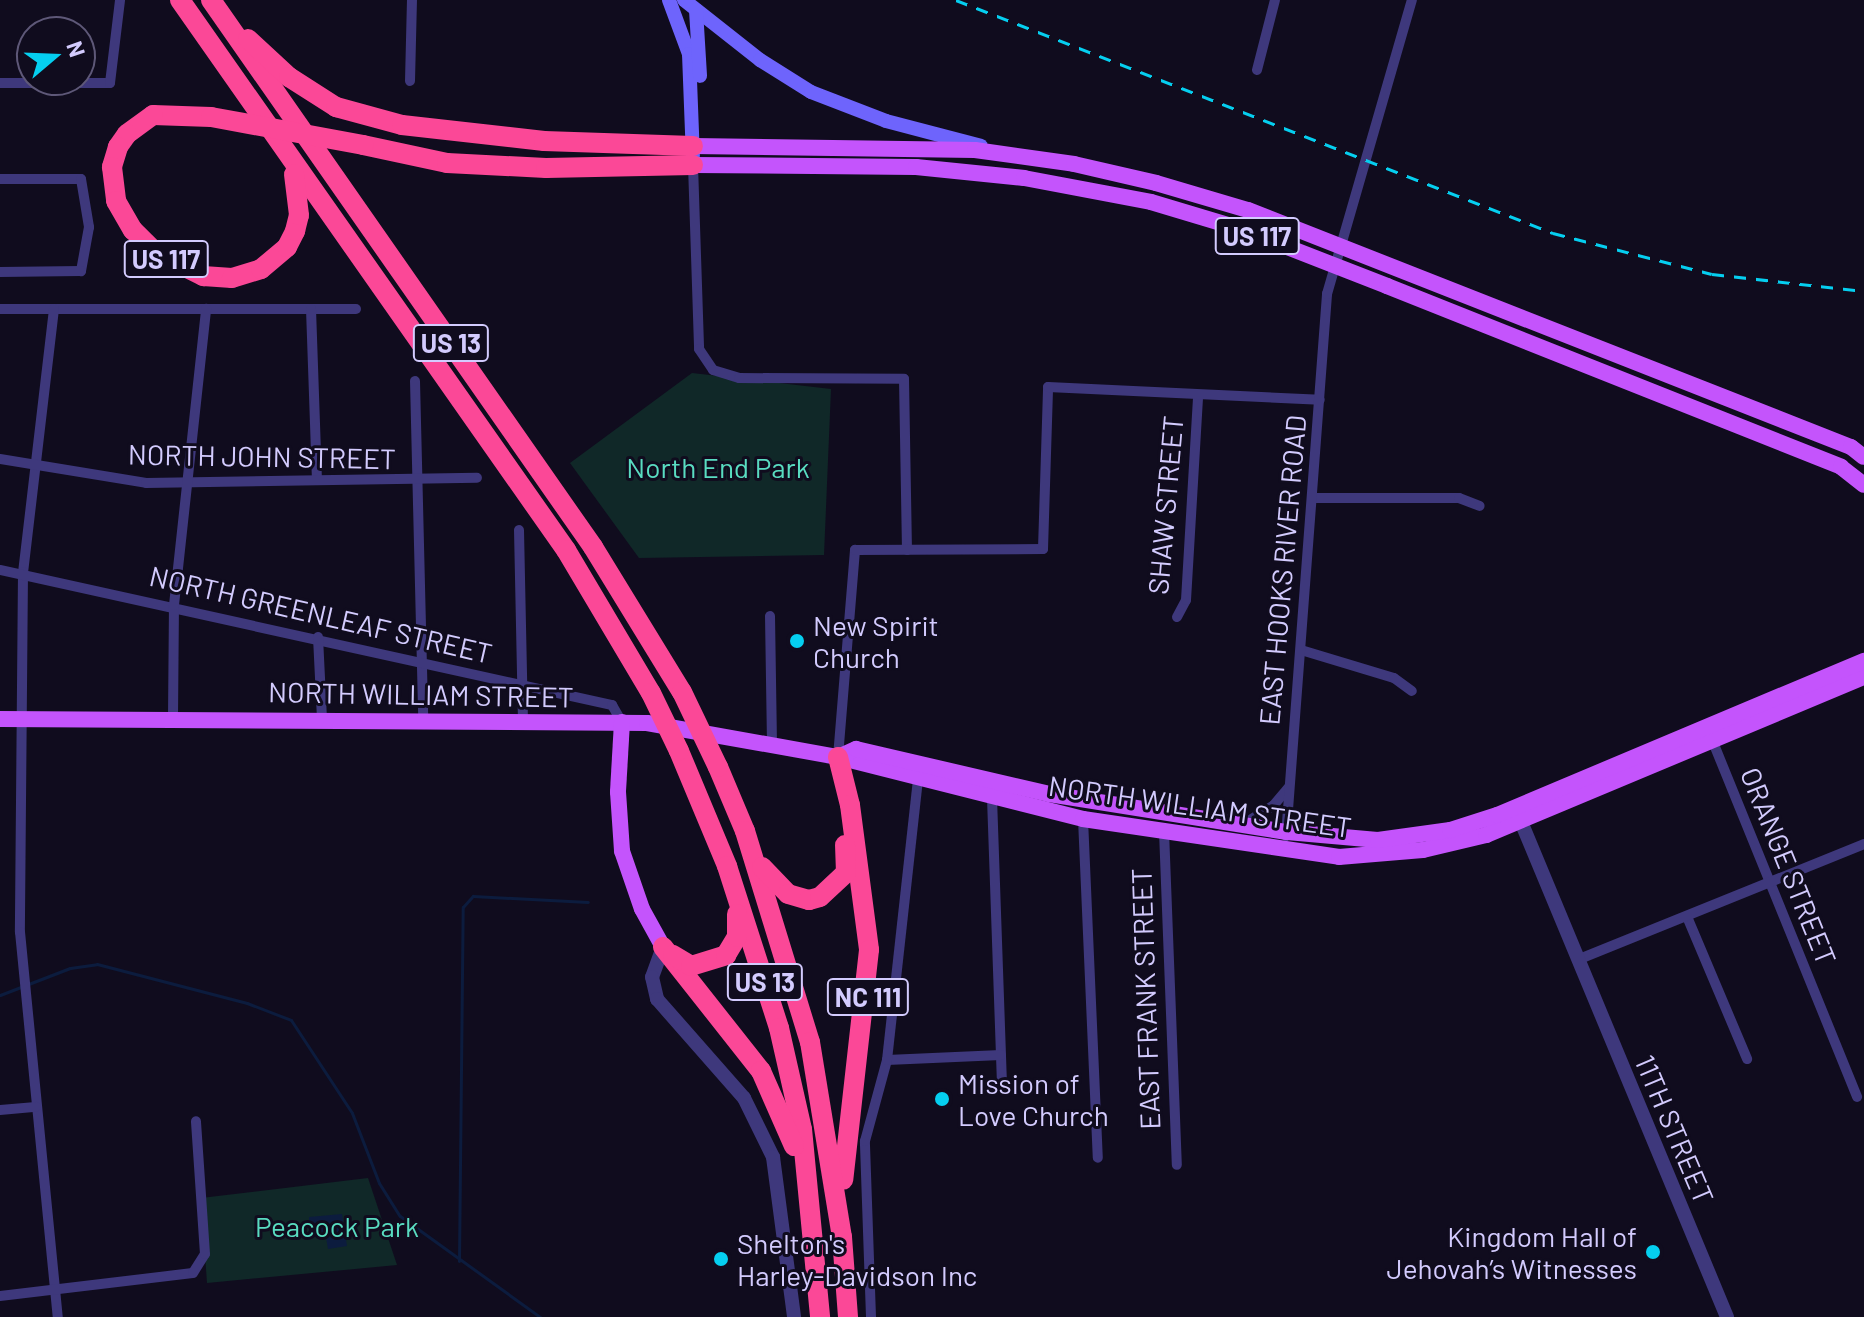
<!DOCTYPE html>
<html>
<head>
<meta charset="utf-8">
<style>
	body { margin:0 }
	#map { position:relative; width:1864px; height:1317px; overflow:hidden; background:#100c1e; font-family:Barlow,sans-serif }
	div>[style] { position:absolute }
	.green>* { inset:0; background:#102828 }
	.water>* { inset:0; background:#0c1c3e }
	.stream>* { height:3px; margin:-1.5px; padding:0 1.5px; transform-origin:1.5px; border-radius:1.5px; background:#0c1c3e }
	.minor>* { height:10px; margin:-5px; padding:0 5px; transform-origin:5px; border-radius:5px; background:#3e387c }
	.tertiary>* { height:14px; margin:-7px; padding:0 7px; transform-origin:7px; border-radius:7px; background:#3e387c }
	.secondary>* { height:14px; margin:-7px; padding:0 7px; transform-origin:7px; border-radius:7px; background:#6e64fc }
	.primary>* { height:16px; margin:-8px; padding:0 8px; transform-origin:8px; border-radius:8px; background:#c454fc }
	.motorway>* { height:20px; margin:-10px; padding:0 10px; transform-origin:10px; border-radius:10px; background:#fb4897 }
	.rail>* { height:3px; margin-top:-1.5px; transform-origin:0; background:repeating-linear-gradient(90deg,#05cff0 0 12px,transparent 0 22px) }
	.motorway-bridge>* { height:20px; margin:-10px; padding:0 10px; transform-origin:10px; border-radius:10px; background:#fb4897 }
	.dots>* { width:22px; height:22px; translate:-50% -50%; box-sizing:border-box; border:4px solid #100c1e; border-radius:50% }
	span { translate:-50% -50%; white-space:nowrap; text-align:center; line-height:1.15; -webkit-text-stroke:6px #100c1e; paint-order:stroke }
	.shield-label span { padding:2px 6px; background:#100c1e; border:2px solid; border-radius:6px; -webkit-text-stroke-width:0 }
	.shield-label { font-size:26px; color:#d3cbfe; font-weight:700 }
	.street-label { font-size:28px; color:#d3cbfe }
	.park-label { font-size:28px; color:#59dcc1 }
	.poi-label { font-size:28px; color:#d3cbfe }
	.left { translate:0 -50%; text-align:left }
	.right { translate:-100% -50%; text-align:right }
	.north { position:absolute; left:16px; top:16px; width:80px; height:80px; box-sizing:border-box; background:#100c1e; border:2px solid #5e5878; border-radius:50%; rotate:71deg; font-size:22px; font-weight:700; line-height:32px; text-align:center; color:#d3cbfe }
	.north::after { content:''; display:block; margin:auto; width:28px; height:36px; background:#05cff0; clip-path:polygon(50% 0,100% 100%,50% 72%,0 100%) }
</style>
</head>
<body>
<div id="map">
	<div class="green">
		<i style="clip-path:polygon(692px 373px,831px 389px,824px 555px,639px 558px,570px 463px)"></i>
		<i style="clip-path:polygon(368px 1178px,397px 1265px,207px 1283px,201px 1198px)"></i>
	</div>
	<div class="water">
		<i style="clip-path:polygon(342px 1214px,347px 1246px,328px 1249px,325px 1232px,309px 1233px,309px 1217px)"></i>
	</div>
	<div class="stream">
		<i style="left:0;top:995px;width:75px;rotate:-21.1deg"></i>
		<i style="left:70px;top:968px;width:27px;rotate:-8deg"></i>
		<i style="left:97px;top:964px;width:155px;rotate:14.6deg"></i>
		<i style="left:247px;top:1003px;width:47px;rotate:21.1deg"></i>
		<i style="left:291px;top:1020px;width:111px;rotate:56.7deg"></i>
		<i style="left:352px;top:1113px;width:75px;rotate:68.9deg"></i>
		<i style="left:379px;top:1183px;width:39px;rotate:58deg"></i>
		<i style="left:400px;top:1216px;width:173px;rotate:35.8deg"></i>
		<i style="left:459px;top:1261px;width:354px;rotate:-89.4deg"></i>
		<i style="left:463px;top:907px;width:15px;rotate:-48deg"></i>
		<i style="left:473px;top:896px;width:115px;rotate:3deg"></i>
	</div>
	<div class="minor">
		<i style="left:1257px;top:70px;width:72px;rotate:-75.6deg"></i>
		<i style="left:410px;top:81px;width:81px;rotate:-88.6deg"></i>
		<i style="left:0;top:83px;width:110px"></i>
		<i style="left:110px;top:83px;width:84px;rotate:-83.1deg"></i>
		<i style="left:693px;top:165px;width:184px;rotate:88.1deg"></i>
		<i style="left:699px;top:349px;width:25px;rotate:56deg"></i>
		<i style="left:713px;top:370px;width:27px;rotate:17deg"></i>
		<i style="left:739px;top:378px;width:165px;rotate:0.3deg"></i>
		<i style="left:904px;top:379px;width:171px;rotate:89deg"></i>
		<i style="left:0;top:179px;width:81px"></i>
		<i style="left:81px;top:179px;width:49px;rotate:80.5deg"></i>
		<i style="left:89px;top:227px;width:45px;rotate:100.3deg"></i>
		<i style="left:81px;top:271px;width:81px;rotate:179.3deg"></i>
		<i style="left:0;top:309px;width:356px"></i>
		<i style="left:54px;top:309px;width:265px;rotate:96.7deg"></i>
		<i style="left:23px;top:572px;width:360px;rotate:90.5deg"></i>
		<i style="left:20px;top:932px;width:387px;rotate:84.4deg"></i>
		<i style="left:311px;top:309px;width:170px;rotate:88deg"></i>
		<i style="left:415px;top:381px;width:338px;rotate:88.6deg"></i>
		<i style="left:0;top:459px;width:148px;rotate:9.3deg"></i>
		<i style="left:146px;top:483px;width:331px;rotate:-0.9deg"></i>
		<i style="left:1314px;top:498px;width:145px"></i>
		<i style="left:1459px;top:498px;width:22px;rotate:21deg"></i>
		<i style="left:519px;top:530px;width:190px;rotate:88.8deg"></i>
		<i style="left:0;top:570px;width:627px;rotate:12.44deg"></i>
		<i style="left:612px;top:705px;width:20px;rotate:60deg"></i>
		<i style="left:770px;top:616px;width:127px;rotate:89.1deg"></i>
		<i style="left:1177px;top:617px;width:19px;rotate:-62deg"></i>
		<i style="left:1186px;top:600px;width:204px;rotate:-86.6deg"></i>
		<i style="left:318px;top:637px;width:83px;rotate:87.2deg"></i>
		<i style="left:1301px;top:650px;width:97px;rotate:16.8deg"></i>
		<i style="left:1394px;top:678px;width:22px;rotate:36deg"></i>
		<i style="left:173px;top:717px;width:112px;rotate:-89.5deg"></i>
		<i style="left:174px;top:605px;width:298px;rotate:-83.8deg"></i>
		<i style="left:1713px;top:742px;width:383px;rotate:67.9deg"></i>
		<i style="left:838px;top:757px;width:208px;rotate:-85.3deg"></i>
		<i style="left:855px;top:550px;width:188px;rotate:-0.3deg"></i>
		<i style="left:1043px;top:549px;width:162px;rotate:-88.2deg"></i>
		<i style="left:1048px;top:387px;width:272px;rotate:2.7deg"></i>
		<i style="left:992px;top:798px;width:289px;rotate:88deg"></i>
		<i style="left:1083px;top:819px;width:339px;rotate:87.5deg"></i>
		<i style="left:1242px;top:825px;width:36px;rotate:-32deg"></i>
		<i style="left:1273px;top:806px;width:25px;rotate:-50deg"></i>
		<i style="left:1164px;top:831px;width:334px;rotate:87.8deg"></i>
		<i style="left:1286px;top:836px;width:544px;rotate:-85.67deg"></i>
		<i style="left:1327px;top:294px;width:306px;rotate:-73.9deg"></i>
		<i style="left:1688px;top:919px;width:152px;rotate:67.1deg"></i>
		<i style="left:1577px;top:960px;width:310px;rotate:-22deg"></i>
		<i style="left:887px;top:1060px;width:114px;rotate:-2.5deg"></i>
		<i style="left:0;top:1110px;width:36px;rotate:-5deg"></i>
		<i style="left:0;top:1296px;width:194px;rotate:-6.8deg"></i>
		<i style="left:193px;top:1273px;width:22px;rotate:-58deg"></i>
		<i style="left:205px;top:1254px;width:133px;rotate:-93.9deg"></i>
		<i style="left:871px;top:1317px;width:176px;rotate:-92deg"></i>
		<i style="left:865px;top:1141px;width:84px;rotate:-74.8deg"></i>
		<i style="left:887px;top:1060px;width:284px;rotate:-83.7deg"></i>
	</div>
	<div class="tertiary">
		<i style="left:1517px;top:812px;width:547px;rotate:67.42deg"></i>
		<i style="left:663px;top:947px;width:32px;rotate:110deg"></i>
		<i style="left:652px;top:977px;width:23px;rotate:77deg"></i>
		<i style="left:657px;top:999px;width:132px;rotate:48.7deg"></i>
		<i style="left:744px;top:1098px;width:66px;rotate:63.8deg"></i>
		<i style="left:773px;top:1157px;width:161px;rotate:82.5deg"></i>
	</div>
	<div class="secondary">
		<i style="left:669px;top:0;width:58px;rotate:69.7deg"></i>
		<i style="left:689px;top:54px;width:102px;rotate:87.8deg"></i>
		<i style="left:684px;top:0;width:97px;rotate:38.3deg"></i>
		<i style="left:760px;top:60px;width:60px;rotate:32.1deg"></i>
		<i style="left:811px;top:92px;width:80px;rotate:21.1deg"></i>
		<i style="left:886px;top:121px;width:98px;rotate:14.7deg"></i>
		<i style="left:696px;top:10px;width:66px;rotate:86.5deg"></i>
	</div>
	<div class="primary">
		<i style="left:693px;top:146px;width:282px;rotate:0.8deg"></i>
		<i style="left:975px;top:150px;width:100px;rotate:8deg"></i>
		<i style="left:1074px;top:164px;width:84px;rotate:13deg"></i>
		<i style="left:1156px;top:183px;width:96px;rotate:16.4deg"></i>
		<i style="left:1248px;top:210px;width:648px;rotate:21.46deg"></i>
		<i style="left:1851px;top:447px;width:16px;rotate:38deg"></i>
		<i style="left:693px;top:165px;width:223px;rotate:0.5deg"></i>
		<i style="left:916px;top:167px;width:109px;rotate:5.8deg"></i>
		<i style="left:1024px;top:178px;width:129px;rotate:10.7deg"></i>
		<i style="left:1151px;top:202px;width:94px;rotate:16.7deg"></i>
		<i style="left:1241px;top:229px;width:157px;rotate:21.3deg"></i>
		<i style="left:1387px;top:286px;width:489px;rotate:21.7deg"></i>
		<i style="left:1841px;top:467px;width:29px;rotate:38deg"></i>
		<i style="left:0;top:719px;width:647px;rotate:0.35deg"></i>
		<i style="left:647px;top:723px;width:194px;rotate:10.1deg"></i>
		<i style="left:838px;top:757px;width:253px;rotate:14.2deg"></i>
		<i style="left:1083px;top:819px;width:259px;rotate:8.4deg"></i>
		<i style="left:1339px;top:857px;width:84px;rotate:-4.8deg"></i>
		<i style="left:1423px;top:850px;width:65px;rotate:-13.4deg"></i>
		<i style="left:1486px;top:835px;width:410px;rotate:-22.7deg"></i>
		<i style="left:622px;top:722px;width:70px;rotate:93.3deg"></i>
		<i style="left:618px;top:792px;width:59px;rotate:86.1deg"></i>
		<i style="left:622px;top:851px;width:61px;rotate:71deg"></i>
		<i style="left:642px;top:909px;width:43px;rotate:61.1deg"></i>
		<i style="left:838px;top:757px;width:20px;rotate:-24deg"></i>
		<i style="left:856px;top:749px;width:198px;rotate:13.1deg"></i>
		<i style="left:1049px;top:794px;width:241px;rotate:9.1deg"></i>
		<i style="left:1287px;top:832px;width:91px;rotate:5deg"></i>
		<i style="left:1378px;top:840px;width:73px;rotate:-7.9deg"></i>
		<i style="left:1450px;top:830px;width:49px;rotate:-17.7deg"></i>
		<i style="left:1497px;top:815px;width:398px;rotate:-22.8deg"></i>
	</div>
	<div class="motorway">
		<i style="left:180px;top:0;width:672px;rotate:54.94deg"></i>
		<i style="left:566px;top:550px;width:166px;rotate:59.3deg"></i>
		<i style="left:211px;top:0;width:667px;rotate:55.07deg"></i>
		<i style="left:593px;top:547px;width:170px;rotate:58.5deg"></i>
		<i style="left:248px;top:39px;width:56px;rotate:42.8deg"></i>
		<i style="left:289px;top:77px;width:56px;rotate:32.6deg"></i>
		<i style="left:336px;top:107px;width:68px;rotate:15.3deg"></i>
		<i style="left:402px;top:125px;width:143px;rotate:6.4deg"></i>
		<i style="left:544px;top:141px;width:149px;rotate:1.9deg"></i>
		<i style="left:211px;top:117px;width:58px;rotate:-178deg"></i>
		<i style="left:153px;top:115px;width:32px;rotate:144deg"></i>
		<i style="left:127px;top:134px;width:16px;rotate:125deg"></i>
		<i style="left:118px;top:147px;width:21px;rotate:107deg"></i>
		<i style="left:112px;top:167px;width:34px;rotate:83deg"></i>
		<i style="left:116px;top:201px;width:34px;rotate:60deg"></i>
		<i style="left:133px;top:230px;width:31px;rotate:45deg"></i>
		<i style="left:155px;top:252px;width:54px;rotate:26.6deg"></i>
		<i style="left:203px;top:276px;width:29px;rotate:4deg"></i>
		<i style="left:232px;top:278px;width:30px;rotate:-17deg"></i>
		<i style="left:261px;top:269px;width:34px;rotate:-40deg"></i>
		<i style="left:287px;top:247px;width:18px;rotate:-63deg"></i>
		<i style="left:295px;top:231px;width:16px;rotate:-76deg"></i>
		<i style="left:299px;top:215px;width:41px;rotate:-97deg"></i>
		<i style="left:363px;top:145px;width:86px;rotate:12.1deg"></i>
		<i style="left:447px;top:163px;width:99px;rotate:2.9deg"></i>
		<i style="left:546px;top:168px;width:147px;rotate:-1.2deg"></i>
		<i style="left:679px;top:751px;width:125px;rotate:67.3deg"></i>
		<i style="left:727px;top:866px;width:170px;rotate:72.2deg"></i>
		<i style="left:779px;top:1028px;width:104px;rotate:77.2deg"></i>
		<i style="left:802px;top:1129px;width:189px;rotate:84.5deg"></i>
		<i style="left:838px;top:757px;width:49px;rotate:76deg"></i>
		<i style="left:850px;top:805px;width:146px;rotate:82.5deg"></i>
		<i style="left:869px;top:950px;width:231px;rotate:96.4deg"></i>
		<i style="left:718px;top:767px;width:69px;rotate:67.1deg"></i>
		<i style="left:745px;top:831px;width:221px;rotate:72.9deg"></i>
		<i style="left:810px;top:1042px;width:198px;rotate:80.7deg"></i>
		<i style="left:842px;top:1237px;width:80px;rotate:85.7deg"></i>
		<i style="left:762px;top:867px;width:37px;rotate:46deg"></i>
		<i style="left:788px;top:894px;width:22px;rotate:16deg"></i>
		<i style="left:809px;top:900px;width:11px;rotate:-15deg"></i>
		<i style="left:820px;top:897px;width:35px;rotate:-43deg"></i>
		<i style="left:846px;top:873px;width:28px;rotate:-92deg"></i>
		<i style="left:663px;top:947px;width:158px;rotate:51.7deg"></i>
		<i style="left:761px;top:1071px;width:82px;rotate:66.3deg"></i>
		<i style="left:673px;top:955px;width:21px;rotate:31deg"></i>
		<i style="left:691px;top:966px;width:37px;rotate:-17deg"></i>
		<i style="left:726px;top:955px;width:21px;rotate:-59deg"></i>
		<i style="left:737px;top:937px;width:23px;rotate:-90deg"></i>
	</div>
	<div class="rail">
		<i style="left:956px;top:0;width:641px;rotate:21.32deg"></i>
		<i style="left:1553px;top:233px;width:164px;rotate:14.5deg"></i>
		<i style="left:1712px;top:274px;width:153px;rotate:6.4deg"></i>
	</div>
	<div class="motorway-bridge">
		<i style="left:211px;top:117px;width:155px;rotate:10.4deg"></i>
		<i style="left:682px;top:692px;width:83px;rotate:64.4deg"></i>
		<i style="left:651px;top:693px;width:64px;rotate:64.2deg"></i>
	</div>
	<div class="dots">
		<i style="left:797px;top:641px;background:#05cff0"></i>
		<i style="left:942px;top:1099px;background:#05cff0"></i>
		<i style="left:1653px;top:1252px;background:#05cff0"></i>
		<i style="left:721px;top:1259px;background:#05cff0"></i>
	</div>
	<div class="shield-label">
		<span style="left:1257px;top:236px">US 117</span>
		<span style="left:166px;top:259px">US 117</span>
		<span style="left:451px;top:343px">US 13</span>
		<span style="left:765px;top:982px">US 13</span>
		<span style="left:868px;top:997px">NC 111</span>
	</div>
	<div class="street-label">
		<span style="left:262px;top:456px;rotate:1deg">NORTH JOHN STREET</span>
		<span style="left:1165px;top:505px;rotate:-85deg">SHAW STREET</span>
		<span style="left:1282px;top:570px;rotate:-85deg">EAST HOOKS RIVER ROAD</span>
		<span style="left:321px;top:614px;rotate:13deg">NORTH GREENLEAF STREET</span>
		<span style="left:421px;top:694px;rotate:1deg">NORTH WILLIAM STREET</span>
		<span style="left:1200px;top:806px;rotate:8deg">NORTH WILLIAM STREET</span>
		<span style="left:1789px;top:866px;rotate:68deg">ORANGE STREET</span>
		<span style="left:1145px;top:999px;rotate:-92deg">EAST FRANK STREET</span>
		<span style="left:1675px;top:1129px;rotate:67deg">11TH STREET</span>
	</div>
	<div class="park-label">
		<span style="left:718px;top:467px">North End Park</span>
		<span style="left:337px;top:1226px">Peacock Park</span>
	</div>
	<div class="poi-label">
		<span class="left" style="left:813px;top:641px">New Spirit<br>Church</span>
		<span class="left" style="left:958px;top:1099px">Mission of<br>Love Church</span>
		<span class="right" style="left:1637px;top:1252px">Kingdom Hall of<br>Jehovah’s Witnesses</span>
		<span class="left" style="left:737px;top:1259px">Shelton's<br>Harley-Davidson Inc</span>
	</div>
	<div class="north">N</div>
</div>
</body>
</html>
